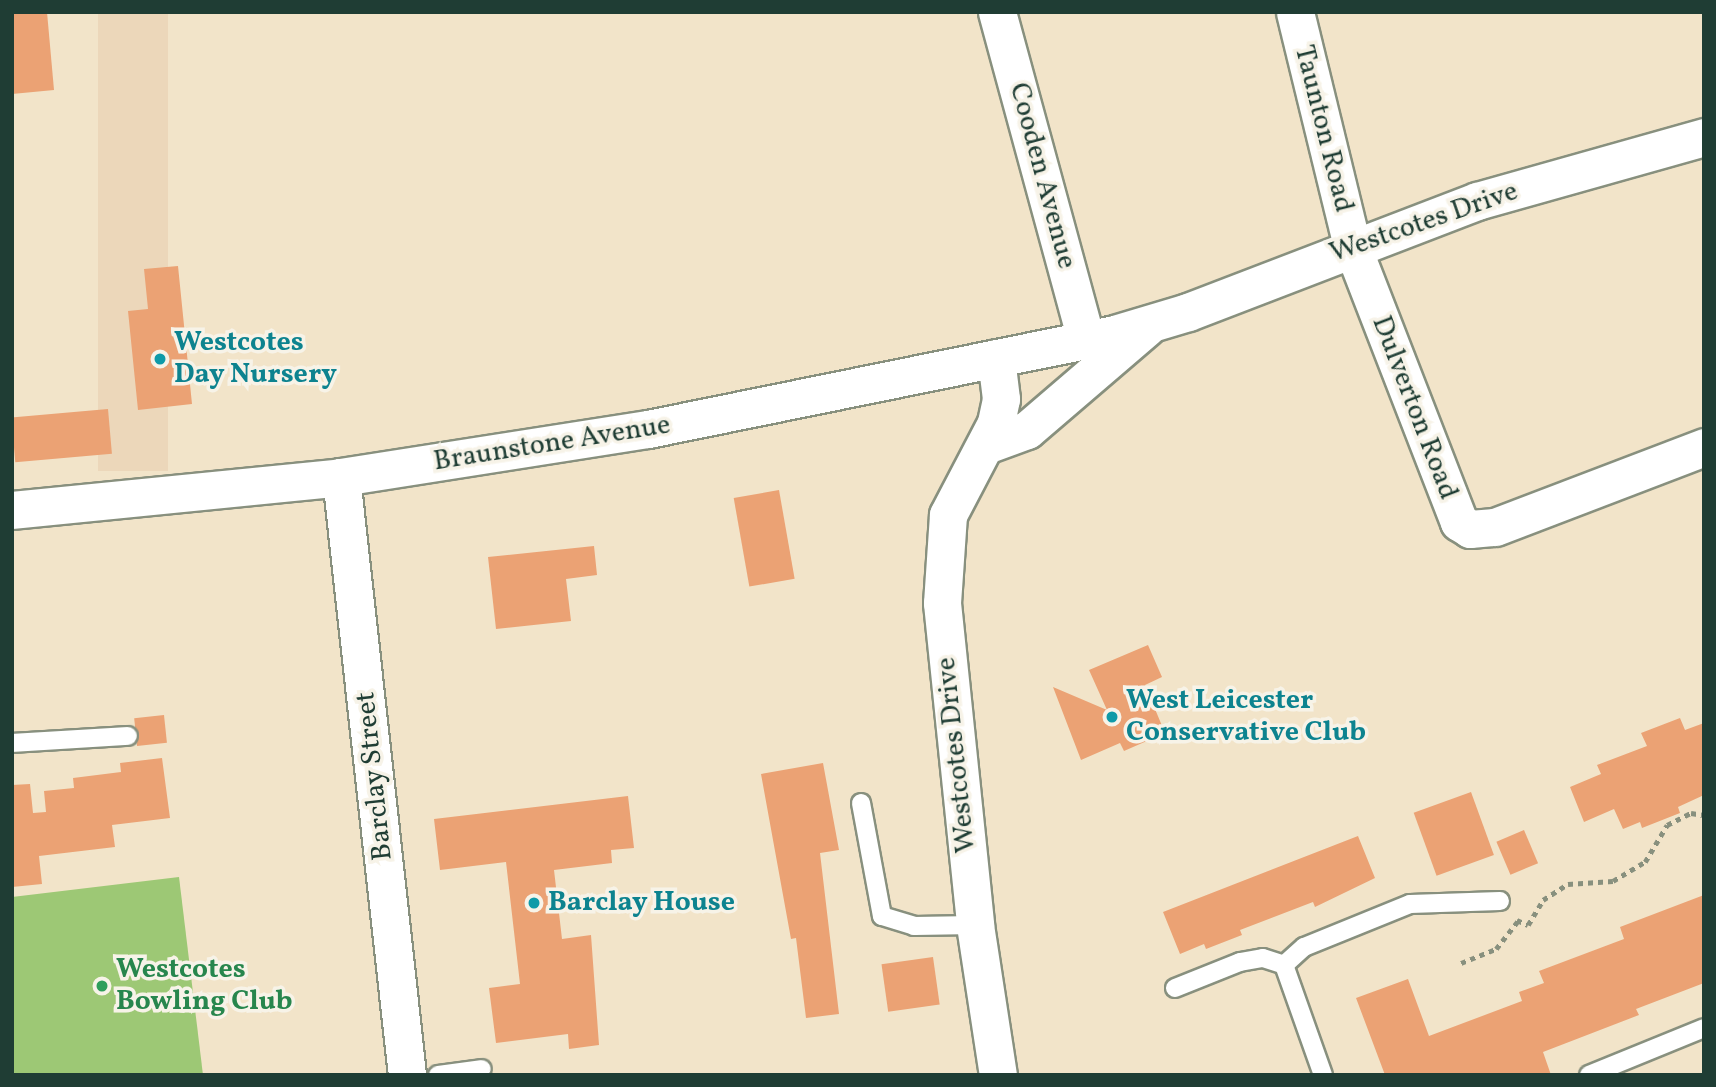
<!DOCTYPE html>
<html>
<head>
<meta charset="utf-8">
<style>
	body { margin:0 }
	#map { position:relative; width:1716px; height:1087px; overflow:hidden; background:#f2e4c9; font-family:Vollkorn,serif }
	div>[style] { position:absolute }
	.built>* { inset:0; background:#ecd7ba; transform-origin:0 0 }
	.green>* { inset:0; background:#9dc875 }
	.building>* { inset:0; background:#eba274; transform-origin:0 0 }
	.path>* { height:4.5px; margin-top:-2.25px; transform-origin:0; background:repeating-linear-gradient(90deg,#88907e 0 5px,transparent 0 10px) }
	.roads { filter:drop-shadow(2px 0 #88907e) drop-shadow(-2px 0 #88907e) drop-shadow(0 2px #88907e) drop-shadow(0 -2px #88907e) }
	.service>* { height:18px; margin:-9px; padding:0 9px; transform-origin:9px; border-radius:9px; background:#fff }
	.minor>* { height:37px; margin:-18.5px; padding:0 18.5px; transform-origin:18.5px; border-radius:18.5px; background:#fff }
	.dots>* { width:19px; height:19px; translate:-50% -50%; box-sizing:border-box; border:4px solid #f7f3e8; border-radius:50% }
	span { translate:-50% -50%; white-space:nowrap; text-align:center; line-height:1.15; -webkit-text-stroke:7px #f7f3e8; paint-order:stroke }
	.street-label { font-size:28px; color:#1f3d34 }
	.culture-label { font-size:28px; color:#0d838f; font-weight:700 }
	.left { translate:0 -50%; text-align:left }
	.leisure-label { font-size:28px; color:#27864d; font-weight:700 }
	.frame { position:absolute; inset:0; border:14px solid #1f3d34; pointer-events:none }
</style>
</head>
<body>
<div id="map">
	<div class="built">
		<i style="left:98px;top:12px;width:70px;height:459px"></i>
	</div>
	<div class="green">
		<i style="clip-path:polygon(179px 877px,203px 1075px,12px 1075px,12px 897px)"></i>
	</div>
	<div class="building">
		<i style="clip-path:polygon(12px 12px,47px 12px,54px 90px,12px 94px)"></i>
		<i style="clip-path:polygon(178px 266px,192px 404px,138px 410px,128px 311px,148px 309px,144px 269px)"></i>
		<i style="left:108px;top:409px;width:45px;height:97px;rotate:85deg"></i>
		<i style="left:779px;top:490px;width:90px;height:46px;rotate:80deg"></i>
		<i style="clip-path:polygon(594px 546px,597px 575px,566px 579px,571px 621px,496px 629px,488px 557px)"></i>
		<i style="clip-path:polygon(1148px 645px,1162px 677px,1145px 685px,1165px 733px,1124px 751px,1120px 743px,1081px 760px,1053px 687px,1107px 710px,1089px 670px)"></i>
		<i style="left:164px;top:715px;width:28px;height:30px;rotate:84deg"></i>
		<i style="clip-path:polygon(1680px 718px,1685px 730px,1704px 723px,1704px 795px,1678px 807px,1680px 813px,1642px 828px,1640px 822px,1623px 829px,1614px 809px,1584px 822px,1570px 787px,1601px 774px,1597px 765px,1647px 746px,1641px 733px)"></i>
		<i style="clip-path:polygon(162px 758px,170px 818px,112px 825px,115px 847px,39px 856px,42px 884px,12px 887px,12px 785px,30px 784px,33px 813px,46px 812px,44px 791px,74px 788px,73px 778px,121px 772px,120px 763px)"></i>
		<i style="clip-path:polygon(823px 763px,839px 850px,820px 853px,839px 1014px,806px 1018px,796px 938px,791px 939px,761px 774px)"></i>
		<i style="left:1471px;top:792px;width:67px;height:61px;rotate:70deg"></i>
		<i style="clip-path:polygon(628px 796px,634px 848px,611px 850px,612px 863px,554px 870px,562px 939px,591px 935px,599px 1045px,569px 1049px,568px 1034px,496px 1043px,489px 988px,520px 984px,506px 862px,440px 870px,434px 819px)"></i>
		<i style="left:1524px;top:830px;width:36px;height:30px;rotate:67deg"></i>
		<i style="clip-path:polygon(1358px 836px,1375px 878px,1315px 907px,1313px 902px,1240px 930px,1242px 935px,1206px 949px,1204px 944px,1180px 954px,1163px 912px)"></i>
		<i style="clip-path:polygon(1704px 895px,1704px 983px,1636px 1009px,1639px 1015px,1543px 1052px,1551px 1075px,1385px 1075px,1356px 998px,1408px 979px,1429px 1036px,1522px 1001px,1519px 992px,1544px 983px,1539px 971px,1624px 939px,1620px 927px)"></i>
		<i style="left:933px;top:957px;width:48px;height:52px;rotate:82deg"></i>
	</div>
	<div class="path">
		<i style="left:1517px;top:920px;width:12px;rotate:24deg"></i>
		<i style="left:1528px;top:925px;width:29px;rotate:-59deg"></i>
		<i style="left:1543px;top:900px;width:30px;rotate:-33deg"></i>
		<i style="left:1568px;top:884px;width:45px;rotate:-3.8deg"></i>
		<i style="left:1613px;top:881px;width:37px;rotate:-31deg"></i>
		<i style="left:1645px;top:862px;width:43px;rotate:-59.3deg"></i>
		<i style="left:1667px;top:825px;width:27px;rotate:-27deg"></i>
		<i style="left:1691px;top:813px;width:13px;rotate:9deg"></i>
		<i style="left:1461px;top:963px;width:38px;rotate:-22deg"></i>
		<i style="left:1496px;top:949px;width:36px;rotate:-52deg"></i>
	</div>
	<div class="roads">
		<div class="service">
			<i style="left:12px;top:743px;width:116px;rotate:-3.5deg"></i>
			<i style="left:861px;top:803px;width:115px;rotate:79.5deg"></i>
			<i style="left:882px;top:916px;width:34px;rotate:17deg"></i>
			<i style="left:914px;top:926px;width:61px;rotate:-0.9deg"></i>
			<i style="left:1175px;top:988px;width:70px;rotate:-21.8deg"></i>
			<i style="left:1240px;top:962px;width:23px;rotate:-10deg"></i>
			<i style="left:1263px;top:958px;width:22px;rotate:18deg"></i>
			<i style="left:438px;top:1075px;width:44px;rotate:-7.8deg"></i>
			<i style="left:1323px;top:1075px;width:117px;rotate:-109.5deg"></i>
			<i style="left:1284px;top:965px;width:27px;rotate:-42deg"></i>
			<i style="left:1304px;top:947px;width:114px;rotate:-22.1deg"></i>
			<i style="left:1410px;top:904px;width:90px;rotate:-1.9deg"></i>
			<i style="left:1589px;top:1075px;width:124px;rotate:-22.2deg"></i>
		</div>
		<div class="minor">
			<i style="left:997px;top:12px;width:340px;rotate:74.8deg"></i>
			<i style="left:1295px;top:12px;width:241px;rotate:76.3deg"></i>
			<i style="left:1352px;top:246px;width:296px;rotate:68.8deg"></i>
			<i style="left:1459px;top:522px;width:13px;rotate:32deg"></i>
			<i style="left:1470px;top:529px;width:25px;rotate:-5deg"></i>
			<i style="left:1495px;top:527px;width:224px;rotate:-20.9deg"></i>
			<i style="left:996px;top:358px;width:41px;rotate:83deg"></i>
			<i style="left:1001px;top:399px;width:25px;rotate:102deg"></i>
			<i style="left:996px;top:423px;width:104px;rotate:117.6deg"></i>
			<i style="left:948px;top:515px;width:88px;rotate:93.9deg"></i>
			<i style="left:942px;top:603px;width:324px;rotate:84.1deg"></i>
			<i style="left:975px;top:925px;width:152px;rotate:81.3deg"></i>
			<i style="left:989px;top:444px;width:40px;rotate:-20.2deg"></i>
			<i style="left:1027px;top:430px;width:157px;rotate:-40.6deg"></i>
			<i style="left:341px;top:477px;width:602px;rotate:83.7deg"></i>
			<i style="left:12px;top:510px;width:331px;rotate:-5.7deg"></i>
			<i style="left:341px;top:477px;width:311px;rotate:-8.9deg"></i>
			<i style="left:648px;top:429px;width:480px;rotate:-11.5deg"></i>
			<i style="left:1118px;top:333px;width:73px;rotate:-16.7deg"></i>
			<i style="left:1188px;top:312px;width:310px;rotate:-21deg"></i>
			<i style="left:1477px;top:201px;width:236px;rotate:-15.7deg"></i>
		</div>
	</div>
	<div class="dots">
		<i style="left:160px;top:359px;background:#0f9aa8"></i>
		<i style="left:1112px;top:717px;background:#0f9aa8"></i>
		<i style="left:534px;top:903px;background:#0f9aa8"></i>
		<i style="left:102px;top:986px;background:#2e9e5b"></i>
	</div>
	<div class="street-label">
		<span style="left:1323px;top:129px;rotate:76deg">Taunton Road</span>
		<span style="left:1042px;top:176px;rotate:75deg">Cooden Avenue</span>
		<span style="left:1424px;top:223px;rotate:-19deg">Westcotes Drive</span>
		<span style="left:1414px;top:408px;rotate:69deg">Dulverton Road</span>
		<span style="left:552px;top:444px;rotate:-9deg">Braunstone Avenue</span>
		<span style="left:957px;top:755px;rotate:-96deg">Westcotes Drive</span>
		<span style="left:375px;top:776px;rotate:-96deg">Barclay Street</span>
	</div>
	<div class="culture-label">
		<span class="left" style="left:174px;top:359px">Westcotes<br>Day Nursery</span>
		<span class="left" style="left:1126px;top:717px">West Leicester<br>Conservative Club</span>
		<span class="left" style="left:548px;top:903px">Barclay House</span>
	</div>
	<div class="leisure-label">
		<span class="left" style="left:116px;top:986px">Westcotes<br>Bowling Club</span>
	</div>
	<div class="frame"></div>
</div>
</body>
</html>
